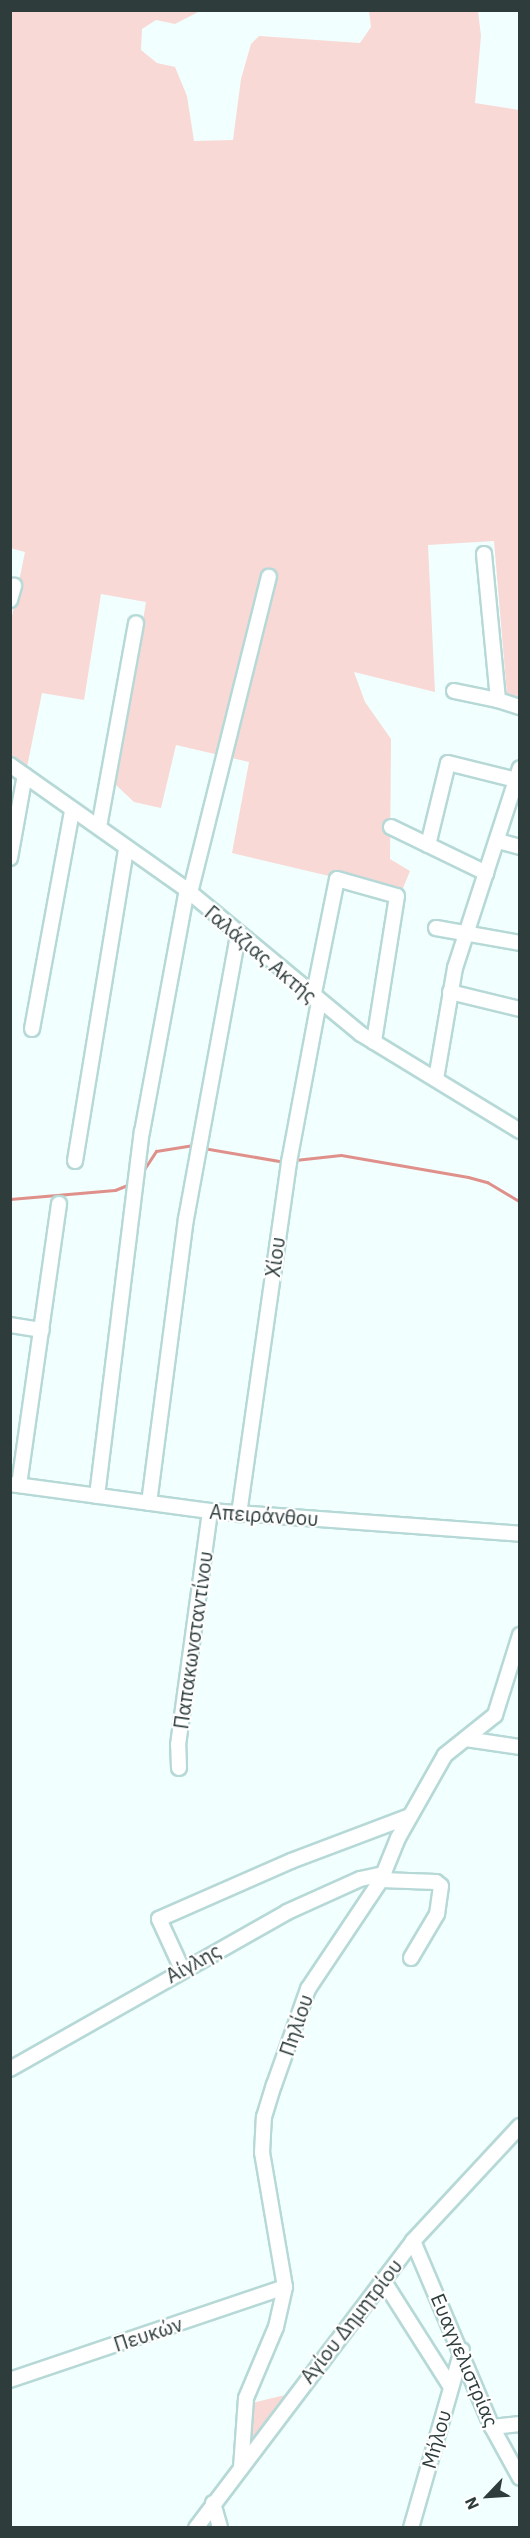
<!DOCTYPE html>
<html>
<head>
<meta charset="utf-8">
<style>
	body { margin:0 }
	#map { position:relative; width:530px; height:2538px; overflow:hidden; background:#f1fffe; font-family:"IBM Plex Sans",sans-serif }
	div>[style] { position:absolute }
	.green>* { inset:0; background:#f8d9d6 }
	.stream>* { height:3px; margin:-1.5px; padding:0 1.5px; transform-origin:1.5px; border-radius:1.5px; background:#e0908b }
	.roads { filter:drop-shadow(2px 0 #b6d9d7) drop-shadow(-2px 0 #b6d9d7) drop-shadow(0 2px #b6d9d7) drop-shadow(0 -2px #b6d9d7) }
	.minor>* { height:14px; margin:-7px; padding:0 7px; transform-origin:7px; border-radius:7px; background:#fff }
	span { translate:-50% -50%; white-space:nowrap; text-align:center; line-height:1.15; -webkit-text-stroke:4.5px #fff; paint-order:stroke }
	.street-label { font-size:20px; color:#2e3c3c }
	.frame { position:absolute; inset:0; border:12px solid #2e3c3c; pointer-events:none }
	.north { position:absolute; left:458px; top:2466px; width:60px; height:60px; -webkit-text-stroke:4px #fff; paint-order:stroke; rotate:245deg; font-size:16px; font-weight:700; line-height:24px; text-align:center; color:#2e3c3c }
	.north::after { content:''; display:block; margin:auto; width:21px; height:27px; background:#2e3c3c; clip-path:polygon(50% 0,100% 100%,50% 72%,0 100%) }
</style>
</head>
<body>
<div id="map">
	<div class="green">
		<i style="clip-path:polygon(10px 11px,200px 11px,175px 24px,156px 20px,142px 29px,141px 50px,157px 63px,175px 67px,187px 96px,194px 141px,233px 140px,241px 79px,251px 44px,259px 36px,360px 43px,371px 27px,369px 11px,478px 11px,481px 36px,475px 103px,519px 110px,519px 700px,507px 695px,494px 541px,428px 545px,435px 692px,354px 672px,365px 702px,391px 739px,390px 859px,410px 871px,401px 893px,232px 853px,249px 762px,176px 745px,161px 808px,134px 802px,116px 785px,146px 602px,101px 594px,84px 700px,42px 693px,27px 767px,11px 757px,11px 621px,25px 552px,10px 548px)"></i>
		<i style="clip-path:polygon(285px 2395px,248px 2449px,252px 2403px)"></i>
	</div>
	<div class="stream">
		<i style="left:203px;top:1148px;width:83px;rotate:9.7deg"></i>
		<i style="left:295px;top:1160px;width:46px;rotate:-6.2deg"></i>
		<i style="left:341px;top:1155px;width:129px;rotate:9.8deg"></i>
		<i style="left:468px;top:1177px;width:20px;rotate:15deg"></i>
		<i style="left:487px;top:1182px;width:37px;rotate:31deg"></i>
		<i style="left:143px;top:1171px;width:24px;rotate:-57deg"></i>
		<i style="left:156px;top:1151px;width:38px;rotate:-9deg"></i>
		<i style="left:10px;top:1199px;width:105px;rotate:-4.9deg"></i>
		<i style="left:115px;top:1190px;width:16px;rotate:-22deg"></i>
	</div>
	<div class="roads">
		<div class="minor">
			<i style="left:484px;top:554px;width:147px;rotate:84.5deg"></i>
			<i style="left:498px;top:700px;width:23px;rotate:18deg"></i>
			<i style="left:10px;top:600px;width:15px;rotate:-74deg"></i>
			<i style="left:454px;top:691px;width:45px;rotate:11.6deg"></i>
			<i style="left:10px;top:765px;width:217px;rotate:35.2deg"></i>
			<i style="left:187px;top:890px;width:226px;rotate:39.6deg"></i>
			<i style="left:361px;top:1034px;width:186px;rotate:31.4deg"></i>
			<i style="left:99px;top:827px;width:207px;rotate:-79.7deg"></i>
			<i style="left:391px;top:827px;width:106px;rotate:25.8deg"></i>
			<i style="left:498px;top:841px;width:23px;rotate:15deg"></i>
			<i style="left:428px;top:845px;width:84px;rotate:-76.3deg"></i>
			<i style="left:448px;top:763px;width:74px;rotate:14deg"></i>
			<i style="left:10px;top:858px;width:84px;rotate:-79.8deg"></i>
			<i style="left:190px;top:893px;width:326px;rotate:-76deg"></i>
			<i style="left:436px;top:928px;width:85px;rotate:10.1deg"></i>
			<i style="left:450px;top:992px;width:72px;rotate:13.7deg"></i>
			<i style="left:313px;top:998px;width:121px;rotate:-78.6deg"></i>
			<i style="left:337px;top:879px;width:62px;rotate:15.8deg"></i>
			<i style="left:397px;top:896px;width:148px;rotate:99deg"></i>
			<i style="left:32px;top:1029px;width:223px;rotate:-79.6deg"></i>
			<i style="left:436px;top:1079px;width:113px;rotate:-80.3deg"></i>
			<i style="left:455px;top:968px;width:210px;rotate:-72deg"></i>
			<i style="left:75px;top:1161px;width:316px;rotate:-80.7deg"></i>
			<i style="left:10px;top:1325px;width:32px;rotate:9deg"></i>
			<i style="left:10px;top:1484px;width:202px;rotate:7.7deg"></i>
			<i style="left:210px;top:1511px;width:311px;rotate:4.2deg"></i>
			<i style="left:19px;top:1485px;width:284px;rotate:-81.9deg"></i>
			<i style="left:97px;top:1496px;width:367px;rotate:-83deg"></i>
			<i style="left:142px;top:1132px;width:246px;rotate:-79.5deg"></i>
			<i style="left:149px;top:1503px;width:286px;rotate:-82.6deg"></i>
			<i style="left:186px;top:1219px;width:288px;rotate:-79.6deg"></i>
			<i style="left:239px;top:1514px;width:356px;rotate:-81.9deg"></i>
			<i style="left:289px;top:1162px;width:163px;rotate:-79.4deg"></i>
			<i style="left:466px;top:1739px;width:55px;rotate:8.4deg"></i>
			<i style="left:179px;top:1768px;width:23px;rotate:-92deg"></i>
			<i style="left:178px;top:1745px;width:236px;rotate:-82.2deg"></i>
			<i style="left:381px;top:1880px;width:55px;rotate:2.1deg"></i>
			<i style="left:436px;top:1882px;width:6px;rotate:39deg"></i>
			<i style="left:441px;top:1886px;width:28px;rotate:98deg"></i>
			<i style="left:437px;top:1914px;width:51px;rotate:120.6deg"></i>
			<i style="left:182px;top:1969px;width:55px;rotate:-114.7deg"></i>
			<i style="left:159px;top:1919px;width:144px;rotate:-23.7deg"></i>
			<i style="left:291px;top:1861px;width:127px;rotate:-20.7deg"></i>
			<i style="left:10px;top:2069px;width:318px;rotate:-29.5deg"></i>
			<i style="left:287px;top:1912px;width:80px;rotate:-24.3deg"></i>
			<i style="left:360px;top:1879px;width:25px;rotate:-12deg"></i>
			<i style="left:413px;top:2241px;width:202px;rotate:67deg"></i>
			<i style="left:492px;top:2427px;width:58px;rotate:61.2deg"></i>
			<i style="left:383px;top:2280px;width:127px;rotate:57.6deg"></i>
			<i style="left:10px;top:2380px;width:290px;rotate:-18.7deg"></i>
			<i style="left:492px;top:2427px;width:28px;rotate:-6deg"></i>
			<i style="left:241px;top:2468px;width:70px;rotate:-85.9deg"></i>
			<i style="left:246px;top:2398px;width:77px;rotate:-67.1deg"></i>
			<i style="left:276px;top:2327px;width:41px;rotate:-77.3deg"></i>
			<i style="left:285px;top:2287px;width:136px;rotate:-99.7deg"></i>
			<i style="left:262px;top:2153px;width:36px;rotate:-87deg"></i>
			<i style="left:264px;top:2117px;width:34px;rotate:-73deg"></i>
			<i style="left:274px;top:2085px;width:102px;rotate:-70.5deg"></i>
			<i style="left:308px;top:1989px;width:131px;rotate:-56.2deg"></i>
			<i style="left:381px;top:1880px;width:45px;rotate:-68deg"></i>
			<i style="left:398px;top:1838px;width:95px;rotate:-60.5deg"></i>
			<i style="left:445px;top:1755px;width:64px;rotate:-38.7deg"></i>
			<i style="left:495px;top:1715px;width:84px;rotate:-72.6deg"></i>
			<i style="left:213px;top:2503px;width:26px;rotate:74deg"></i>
			<i style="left:196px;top:2528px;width:360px;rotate:-52.9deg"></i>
			<i style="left:413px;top:2241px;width:157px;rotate:-47.1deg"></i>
			<i style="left:411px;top:2528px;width:185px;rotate:-74deg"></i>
		</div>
	</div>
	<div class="street-label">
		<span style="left:261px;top:954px;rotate:40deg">Γαλάζιας Ακτής</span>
		<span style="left:275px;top:1257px;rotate:-82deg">Χίου</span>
		<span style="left:264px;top:1515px;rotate:4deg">Απειράνθου</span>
		<span style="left:193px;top:1640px;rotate:-82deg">Παπακωνσταντίνου</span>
		<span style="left:193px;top:1963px;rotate:-29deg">Αίγλης</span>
		<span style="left:296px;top:2025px;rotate:-71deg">Πηλίου</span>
		<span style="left:351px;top:2321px;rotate:-52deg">Αγίου Δημητρίου</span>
		<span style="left:148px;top:2334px;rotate:-18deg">Πευκών</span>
		<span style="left:465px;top:2360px;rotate:67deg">Ευαγγελιστρίας</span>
		<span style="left:436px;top:2439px;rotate:-74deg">Μήλου</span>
	</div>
	<div class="frame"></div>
	<div class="north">N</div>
</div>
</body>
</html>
